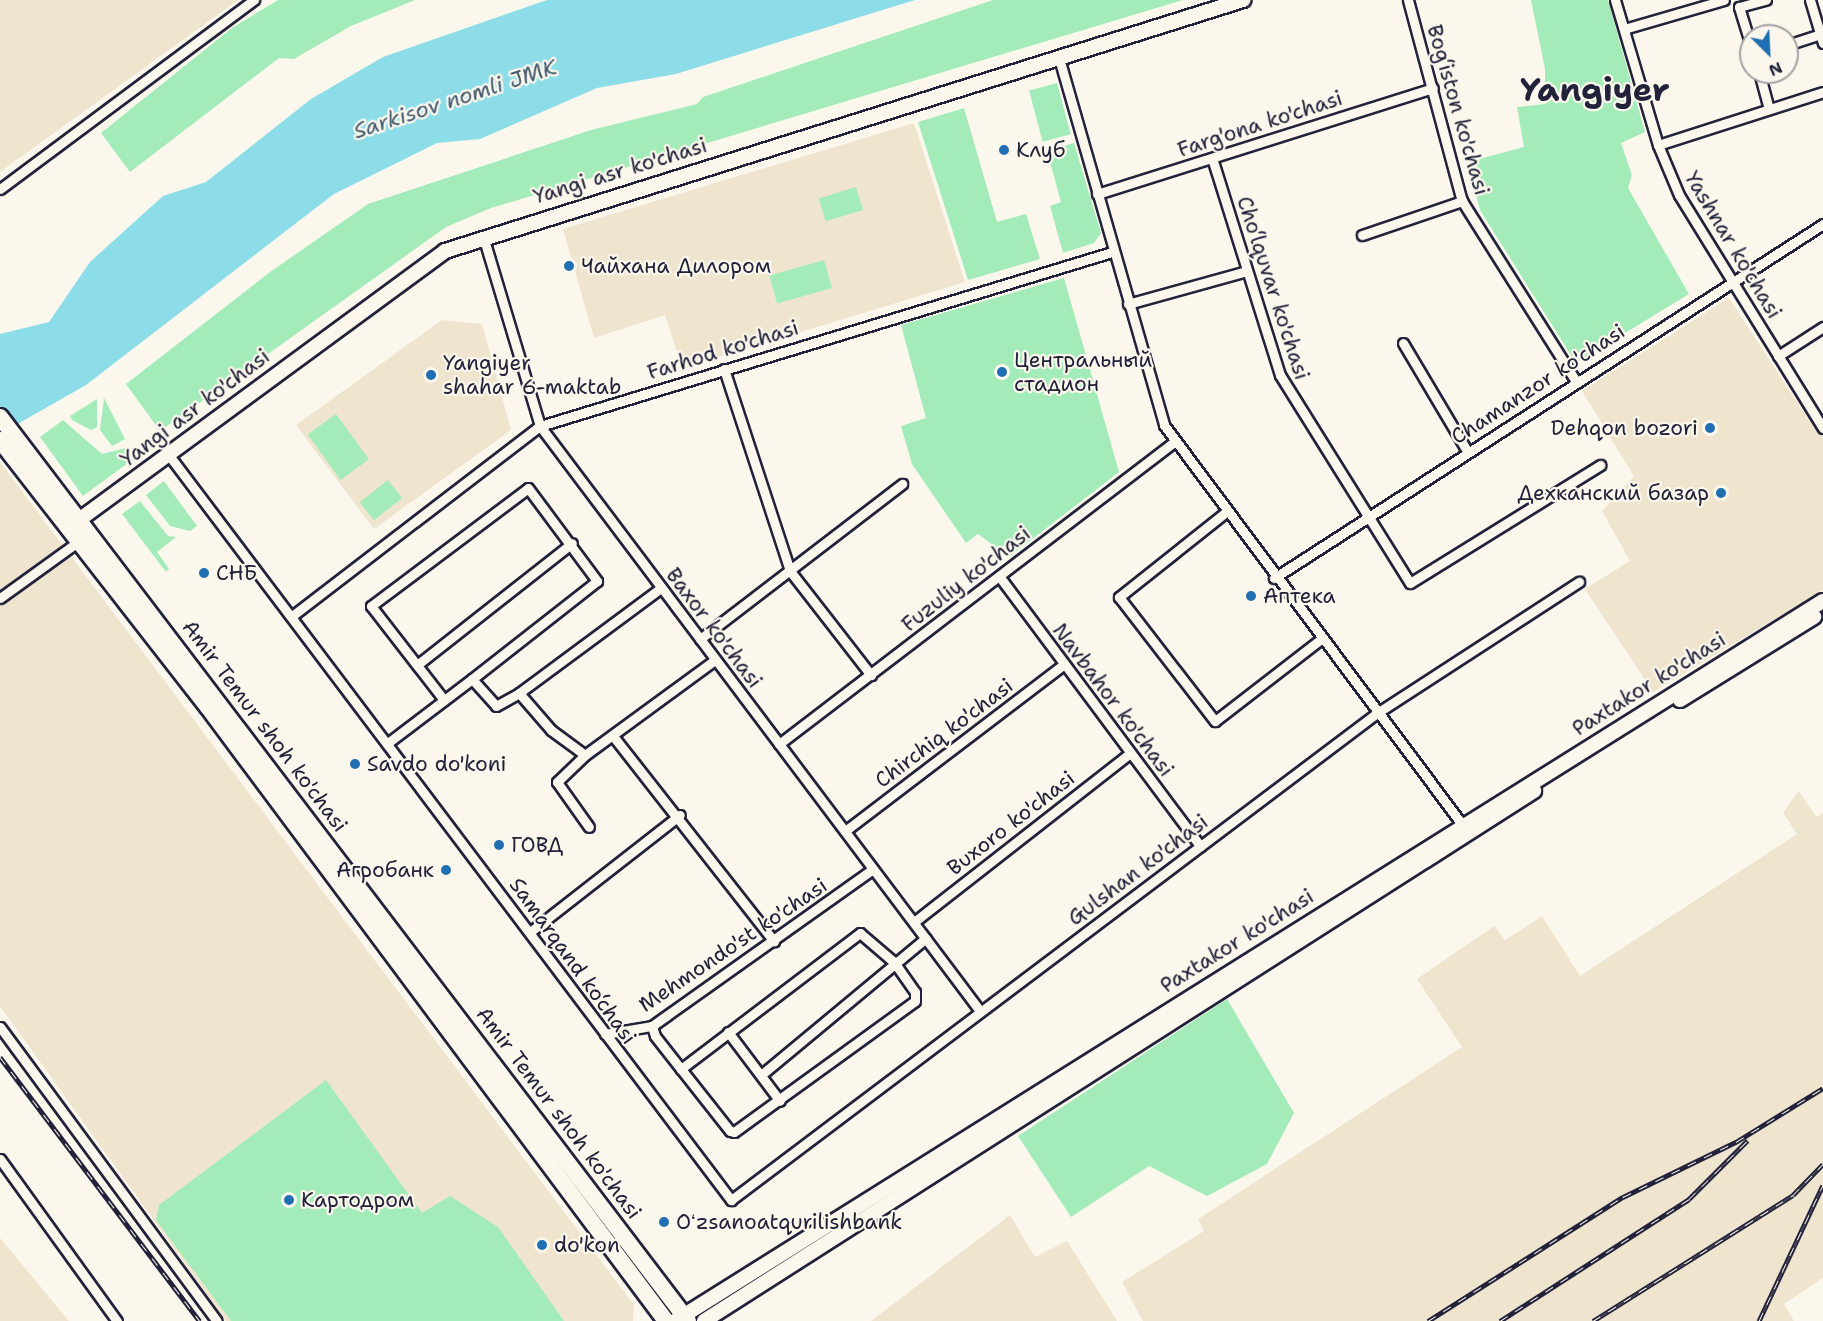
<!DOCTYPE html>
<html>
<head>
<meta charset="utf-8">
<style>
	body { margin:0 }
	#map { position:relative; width:1823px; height:1321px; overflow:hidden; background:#fbf7ec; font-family:"Shantell Sans",sans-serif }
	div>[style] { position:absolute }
	.built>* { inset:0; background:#efe4ce }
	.green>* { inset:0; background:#a3ecb9; transform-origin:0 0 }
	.water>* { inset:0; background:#8ddde9 }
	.roads { filter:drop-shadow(2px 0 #22223b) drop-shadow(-2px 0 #22223b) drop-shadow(0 2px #22223b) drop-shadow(0 -2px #22223b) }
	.street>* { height:9px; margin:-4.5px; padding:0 4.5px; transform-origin:4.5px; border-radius:4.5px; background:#fbf7ec }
	.secondary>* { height:14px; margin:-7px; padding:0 7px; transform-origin:7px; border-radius:7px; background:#fbf7ec }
	.highway>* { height:16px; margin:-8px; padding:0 8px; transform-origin:8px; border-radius:8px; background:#fbf7ec }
	.rail>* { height:5px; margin-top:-2.5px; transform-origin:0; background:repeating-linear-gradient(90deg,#fbf7ec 0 9px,#22223b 0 18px); box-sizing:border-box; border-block:2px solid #22223b }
	.dots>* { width:16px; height:16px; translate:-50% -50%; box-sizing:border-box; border:3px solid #fbf7ec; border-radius:50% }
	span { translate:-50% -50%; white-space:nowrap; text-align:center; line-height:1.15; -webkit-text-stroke:4.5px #fbf7ec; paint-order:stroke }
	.street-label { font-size:21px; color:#22223b }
	.poi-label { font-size:21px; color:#22223b }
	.left { translate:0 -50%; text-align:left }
	.right { translate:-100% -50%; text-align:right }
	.water-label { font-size:22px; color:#425a6f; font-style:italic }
	.town-label { font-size:33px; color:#22223b; font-weight:700 }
	.north { position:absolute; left:1739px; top:24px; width:60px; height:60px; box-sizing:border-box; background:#fbf7ec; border:2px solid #a4a2a5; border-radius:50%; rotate:156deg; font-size:16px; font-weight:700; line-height:24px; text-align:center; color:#22223b }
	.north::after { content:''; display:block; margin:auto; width:21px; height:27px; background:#1f6fb2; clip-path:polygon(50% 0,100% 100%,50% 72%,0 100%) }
</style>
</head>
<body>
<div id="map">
	<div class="built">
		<i style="clip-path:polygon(0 0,238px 0,0 172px)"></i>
		<i style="clip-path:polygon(914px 123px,965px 282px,682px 368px,665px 315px,594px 338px,563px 229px)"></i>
		<i style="clip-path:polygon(1729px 298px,1814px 428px,1823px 426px,1823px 590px,1653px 692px,1585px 589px,1630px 561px,1602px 511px,1634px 476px,1582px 391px)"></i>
		<i style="clip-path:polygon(442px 320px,482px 324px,511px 430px,374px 529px,296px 425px)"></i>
		<i style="clip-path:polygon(0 462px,634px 1305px,633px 1321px,226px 1321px,0 1006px)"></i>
		<i style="clip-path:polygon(1799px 791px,1816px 817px,1823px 813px,1823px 1278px,1784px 1304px,1794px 1321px,1143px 1321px,1122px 1282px,1204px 1231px,1198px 1219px,1462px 1047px,1417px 979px,1494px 926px,1505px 940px,1542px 916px,1580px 976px,1797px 834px,1783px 813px)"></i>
		<i style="clip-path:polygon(1010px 1215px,1035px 1257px,1067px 1241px,1117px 1321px,871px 1321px)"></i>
		<i style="clip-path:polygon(0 1238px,69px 1321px,0 1321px)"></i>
	</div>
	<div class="green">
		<i style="clip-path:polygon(278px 0,415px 0,351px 26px,294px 59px,279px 58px,130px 172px,101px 133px,232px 28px)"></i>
		<i style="clip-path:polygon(993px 0,1183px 0,491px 208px,446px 227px,160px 431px,126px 384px,270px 272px,368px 204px,591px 130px,697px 104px,703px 97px)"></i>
		<i style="clip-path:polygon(1531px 0,1608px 0,1645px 132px,1621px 143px,1632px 175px,1628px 188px,1689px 294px,1576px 363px,1480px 210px,1468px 162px,1524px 147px,1517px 107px,1545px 104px,1545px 69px)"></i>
		<i style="left:1057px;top:83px;width:53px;height:29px;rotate:75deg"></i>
		<i style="clip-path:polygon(964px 108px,997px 222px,1026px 214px,1040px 259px,968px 280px,918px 122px)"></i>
		<i style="clip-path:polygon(1074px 143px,1101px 233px,1094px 243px,1063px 253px,1050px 206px,1061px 202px,1047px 151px)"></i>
		<i style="left:856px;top:187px;width:24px;height:39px;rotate:73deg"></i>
		<i style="left:824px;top:260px;width:29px;height:57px;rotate:74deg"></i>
		<i style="clip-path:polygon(1064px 278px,1119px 472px,1009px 557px,978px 534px,966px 543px,912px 464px,901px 426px,926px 418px,901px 325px)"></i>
		<i style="clip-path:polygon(104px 398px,125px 439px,112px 446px,100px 430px)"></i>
		<i style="clip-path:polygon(97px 399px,97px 427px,91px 430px,72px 420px,70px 416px)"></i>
		<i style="left:336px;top:414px;width:56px;height:35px;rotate:54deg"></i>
		<i style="clip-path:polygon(63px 420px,102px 454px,126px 448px,136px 457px,83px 496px,40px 437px)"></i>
		<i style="left:388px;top:480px;width:23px;height:36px;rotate:52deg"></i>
		<i style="clip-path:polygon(164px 481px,197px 526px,190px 531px,170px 526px,146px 495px)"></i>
		<i style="clip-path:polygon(140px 501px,168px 536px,176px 537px,157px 552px,169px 569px,166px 572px,122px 514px)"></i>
		<i style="clip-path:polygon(1227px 999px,1294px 1113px,1267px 1164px,1207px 1196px,1149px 1166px,1071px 1217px,1018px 1136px)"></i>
		<i style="clip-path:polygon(326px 1080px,422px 1213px,450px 1196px,498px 1227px,564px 1321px,231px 1321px,156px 1220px,159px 1205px)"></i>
	</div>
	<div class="water">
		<i style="clip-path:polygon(547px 0,915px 0,676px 74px,597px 88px,480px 139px,437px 143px,334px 194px,86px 385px,0 434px,0 334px,49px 322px,90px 262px,163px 196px,206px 182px,311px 99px,383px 57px)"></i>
	</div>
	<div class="roads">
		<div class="street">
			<i style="left:1408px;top:0;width:208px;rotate:75deg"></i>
			<i style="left:1462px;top:201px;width:212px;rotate:57.7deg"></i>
			<i style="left:1615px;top:0;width:151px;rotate:73.5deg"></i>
			<i style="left:1658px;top:145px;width:54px;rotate:67.2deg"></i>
			<i style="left:1679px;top:195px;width:274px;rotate:58.3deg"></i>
			<i style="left:1810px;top:0;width:45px;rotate:73.2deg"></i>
			<i style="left:1624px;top:29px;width:104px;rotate:-16.2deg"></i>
			<i style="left:1787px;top:45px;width:38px;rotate:-18deg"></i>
			<i style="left:1751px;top:46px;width:41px;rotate:-107.1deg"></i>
			<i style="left:1739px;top:7px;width:28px;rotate:-15deg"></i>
			<i style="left:1059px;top:58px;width:382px;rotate:74deg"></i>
			<i style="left:1164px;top:425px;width:507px;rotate:53.27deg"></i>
			<i style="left:1759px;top:72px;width:38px;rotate:75deg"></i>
			<i style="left:1658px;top:145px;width:173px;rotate:-17.8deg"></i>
			<i style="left:1212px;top:158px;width:227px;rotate:72.6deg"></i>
			<i style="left:1280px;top:375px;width:245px;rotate:58deg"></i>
			<i style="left:1410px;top:583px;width:224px;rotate:-31.8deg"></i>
			<i style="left:0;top:189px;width:317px;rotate:-36.7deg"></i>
			<i style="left:1097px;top:194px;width:352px;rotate:-17.5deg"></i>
			<i style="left:1362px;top:235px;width:106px;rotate:-18.8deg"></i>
			<i style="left:483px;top:236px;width:198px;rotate:73.3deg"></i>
			<i style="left:540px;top:426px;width:732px;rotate:53.05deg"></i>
			<i style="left:1128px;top:304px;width:123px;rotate:-15.5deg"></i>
			<i style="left:1403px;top:343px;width:126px;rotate:59.3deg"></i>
			<i style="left:1778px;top:356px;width:54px;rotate:-32.8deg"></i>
			<i style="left:724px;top:369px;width:213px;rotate:71.9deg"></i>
			<i style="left:790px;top:571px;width:132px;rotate:52.1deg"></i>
			<i style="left:168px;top:454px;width:935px;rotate:52.96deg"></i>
			<i style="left:731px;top:1200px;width:809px;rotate:-37.01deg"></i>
			<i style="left:1377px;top:713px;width:241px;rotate:-33deg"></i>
			<i style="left:1226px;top:512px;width:137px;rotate:141.5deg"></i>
			<i style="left:1119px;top:597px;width:157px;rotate:52.3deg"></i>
			<i style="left:1215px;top:721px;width:134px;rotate:-37.7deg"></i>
			<i style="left:999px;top:576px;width:337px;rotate:53.3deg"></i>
			<i style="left:1274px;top:578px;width:653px;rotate:-32.81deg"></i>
			<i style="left:0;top:598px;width:97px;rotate:-35.8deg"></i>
			<i style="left:292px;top:616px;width:312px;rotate:-37.5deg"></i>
			<i style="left:540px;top:426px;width:598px;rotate:-16.92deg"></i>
			<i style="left:700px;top:639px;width:255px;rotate:-37.5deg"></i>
			<i style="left:417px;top:665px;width:197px;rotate:-38.2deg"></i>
			<i style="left:519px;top:693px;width:177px;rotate:-36.5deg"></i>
			<i style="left:444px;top:700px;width:119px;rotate:-127.8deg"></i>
			<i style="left:371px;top:606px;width:196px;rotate:-36.9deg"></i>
			<i style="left:528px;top:488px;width:116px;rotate:53.4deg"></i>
			<i style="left:597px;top:581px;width:159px;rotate:141.9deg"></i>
			<i style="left:613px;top:736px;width:261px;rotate:51.9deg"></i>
			<i style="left:389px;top:742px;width:104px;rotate:-37.2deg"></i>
			<i style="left:472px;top:679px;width:36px;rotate:48deg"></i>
			<i style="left:496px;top:706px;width:26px;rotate:-29deg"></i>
			<i style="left:519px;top:693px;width:49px;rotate:49.1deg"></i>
			<i style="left:551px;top:730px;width:42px;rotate:36.3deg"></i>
			<i style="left:585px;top:755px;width:39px;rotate:136deg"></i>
			<i style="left:557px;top:782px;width:55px;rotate:54.6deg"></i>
			<i style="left:779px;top:744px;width:497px;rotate:-37.4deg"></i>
			<i style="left:585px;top:755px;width:161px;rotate:-36.2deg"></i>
			<i style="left:845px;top:831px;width:275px;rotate:-37.3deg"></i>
			<i style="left:914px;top:922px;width:274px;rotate:-38deg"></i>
			<i style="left:530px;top:932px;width:190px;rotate:-38deg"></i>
			<i style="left:652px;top:1026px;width:10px;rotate:73deg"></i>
			<i style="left:655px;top:1036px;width:42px;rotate:51.8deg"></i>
			<i style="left:681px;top:1069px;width:79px;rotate:51.7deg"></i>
			<i style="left:730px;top:1131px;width:4px;rotate:14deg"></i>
			<i style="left:734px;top:1132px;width:223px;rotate:-35.9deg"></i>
			<i style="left:915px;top:1001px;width:9px;rotate:-90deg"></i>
			<i style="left:915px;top:992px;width:35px;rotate:-125deg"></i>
			<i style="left:895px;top:963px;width:46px;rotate:-139.4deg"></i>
			<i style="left:860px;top:933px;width:225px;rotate:142.8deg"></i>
			<i style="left:0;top:1027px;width:365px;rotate:53.6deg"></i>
			<i style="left:728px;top:1032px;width:86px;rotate:53deg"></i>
			<i style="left:605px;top:1034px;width:48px;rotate:-9.7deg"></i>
			<i style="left:652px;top:1026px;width:271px;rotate:-35.4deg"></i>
			<i style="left:761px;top:1075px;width:214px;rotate:-39.7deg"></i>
			<i style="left:0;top:1159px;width:200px;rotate:54.2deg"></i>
		</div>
		<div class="secondary">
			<i style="left:79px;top:520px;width:454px;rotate:-36.3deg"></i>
			<i style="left:445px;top:251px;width:837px;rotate:-17.46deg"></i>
			<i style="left:1680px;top:700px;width:158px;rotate:-31.8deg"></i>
			<i style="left:675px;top:1321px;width:1355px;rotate:-32.1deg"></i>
			<i style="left:704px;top:1321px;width:985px;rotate:-32.56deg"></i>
		</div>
		<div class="highway">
			<i style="left:0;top:417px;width:1136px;rotate:52.73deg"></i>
			<i style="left:0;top:440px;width:338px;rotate:52.1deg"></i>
			<i style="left:208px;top:707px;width:766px;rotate:53.28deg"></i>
		</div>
	</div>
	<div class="rail">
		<i style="left:0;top:1057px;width:331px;rotate:52.9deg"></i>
		<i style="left:1428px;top:1321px;width:231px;rotate:-32.5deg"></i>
		<i style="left:1623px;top:1197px;width:126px;rotate:-26deg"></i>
		<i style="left:1736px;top:1142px;width:102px;rotate:-31.8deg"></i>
		<i style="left:1500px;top:1321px;width:225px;rotate:-32.8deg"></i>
		<i style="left:1689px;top:1199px;width:83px;rotate:-45deg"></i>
		<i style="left:1593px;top:1321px;width:236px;rotate:-32.2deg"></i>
		<i style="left:1793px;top:1195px;width:43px;rotate:-45.9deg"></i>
		<i style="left:1759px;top:1321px;width:150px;rotate:-64.8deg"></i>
	</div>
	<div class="dots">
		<i style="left:1004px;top:150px;background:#1f6fb2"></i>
		<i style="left:569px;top:266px;background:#1f6fb2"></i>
		<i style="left:1002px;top:372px;background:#1f6fb2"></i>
		<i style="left:431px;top:375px;background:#1f6fb2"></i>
		<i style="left:1710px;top:428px;background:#1f6fb2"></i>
		<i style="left:1721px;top:493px;background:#1f6fb2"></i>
		<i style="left:204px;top:573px;background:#1f6fb2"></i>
		<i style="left:1251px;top:596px;background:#1f6fb2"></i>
		<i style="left:355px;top:764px;background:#1f6fb2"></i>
		<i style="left:499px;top:845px;background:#1f6fb2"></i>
		<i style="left:446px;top:870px;background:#1f6fb2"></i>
		<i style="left:289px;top:1200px;background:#1f6fb2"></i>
		<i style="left:664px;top:1222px;background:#1f6fb2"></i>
		<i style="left:542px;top:1245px;background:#1f6fb2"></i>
	</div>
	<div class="street-label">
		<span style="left:1458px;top:110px;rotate:74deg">Bog‘iston ko'chasi</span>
		<span style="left:1260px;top:124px;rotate:-18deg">Farg'ona ko'chasi</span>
		<span style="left:620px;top:171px;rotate:-17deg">Yangi asr ko'chasi</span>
		<span style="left:1733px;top:245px;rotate:59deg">Yashnar ko'chasi</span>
		<span style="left:1273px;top:288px;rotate:72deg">Cho‘lquvar ko'chasi</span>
		<span style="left:723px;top:350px;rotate:-17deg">Farhod ko'chasi</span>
		<span style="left:1538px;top:384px;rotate:-33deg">Chamanzor ko'chasi</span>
		<span style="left:195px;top:408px;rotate:-37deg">Yangi asr ko'chasi</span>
		<span style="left:966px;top:579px;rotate:-38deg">Fuzuliy ko'chasi</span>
		<span style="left:714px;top:628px;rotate:53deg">Baxor ko'chasi</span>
		<span style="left:1649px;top:684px;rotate:-32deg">Paxtakor ko'chasi</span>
		<span style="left:1113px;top:700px;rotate:53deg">Navbahor ko'chasi</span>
		<span style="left:265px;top:726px;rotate:53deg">Amir Temur shoh ko'chasi</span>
		<span style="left:944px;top:733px;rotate:-37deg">Chirchiq ko'chasi</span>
		<span style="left:1011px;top:823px;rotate:-38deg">Buxoro ko'chasi</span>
		<span style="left:1138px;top:870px;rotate:-37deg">Gulshan ko'chasi</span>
		<span style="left:1237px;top:941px;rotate:-32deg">Paxtakor ko'chasi</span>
		<span style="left:733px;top:945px;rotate:-34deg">Mehmondo'st ko'chasi</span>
		<span style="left:573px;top:961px;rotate:54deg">Samarqand ko‘chasi</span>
		<span style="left:559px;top:1113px;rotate:53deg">Amir Temur shoh ko'chasi</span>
	</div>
	<div class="poi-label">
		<span class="left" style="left:1016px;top:150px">Клуб</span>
		<span class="left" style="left:581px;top:266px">Чайхана Дилором</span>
		<span class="left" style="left:1014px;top:372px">Центральный<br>стадион</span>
		<span class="left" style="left:443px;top:375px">Yangiyer<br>shahar 6-maktab</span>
		<span class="right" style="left:1698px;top:428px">Dehqon bozori</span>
		<span class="right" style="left:1709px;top:493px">Дехканский базар</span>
		<span class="left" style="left:216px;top:573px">СНБ</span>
		<span class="left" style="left:1263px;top:596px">Аптека</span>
		<span class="left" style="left:367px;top:764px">Savdo do'koni</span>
		<span class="left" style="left:511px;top:845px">ГОВД</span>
		<span class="right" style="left:434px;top:870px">Агробанк</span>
		<span class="left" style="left:301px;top:1200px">Картодром</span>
		<span class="left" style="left:676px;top:1222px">Oʻzsanoatqurilishbank</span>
		<span class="left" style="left:554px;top:1245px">do'kon</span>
	</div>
	<div class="water-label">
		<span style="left:455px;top:99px;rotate:-18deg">Sarkisov nomli JMK</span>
	</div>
	<div class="town-label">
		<span style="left:1595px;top:90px">Yangiyer</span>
	</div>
	<div class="north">N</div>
</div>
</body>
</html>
